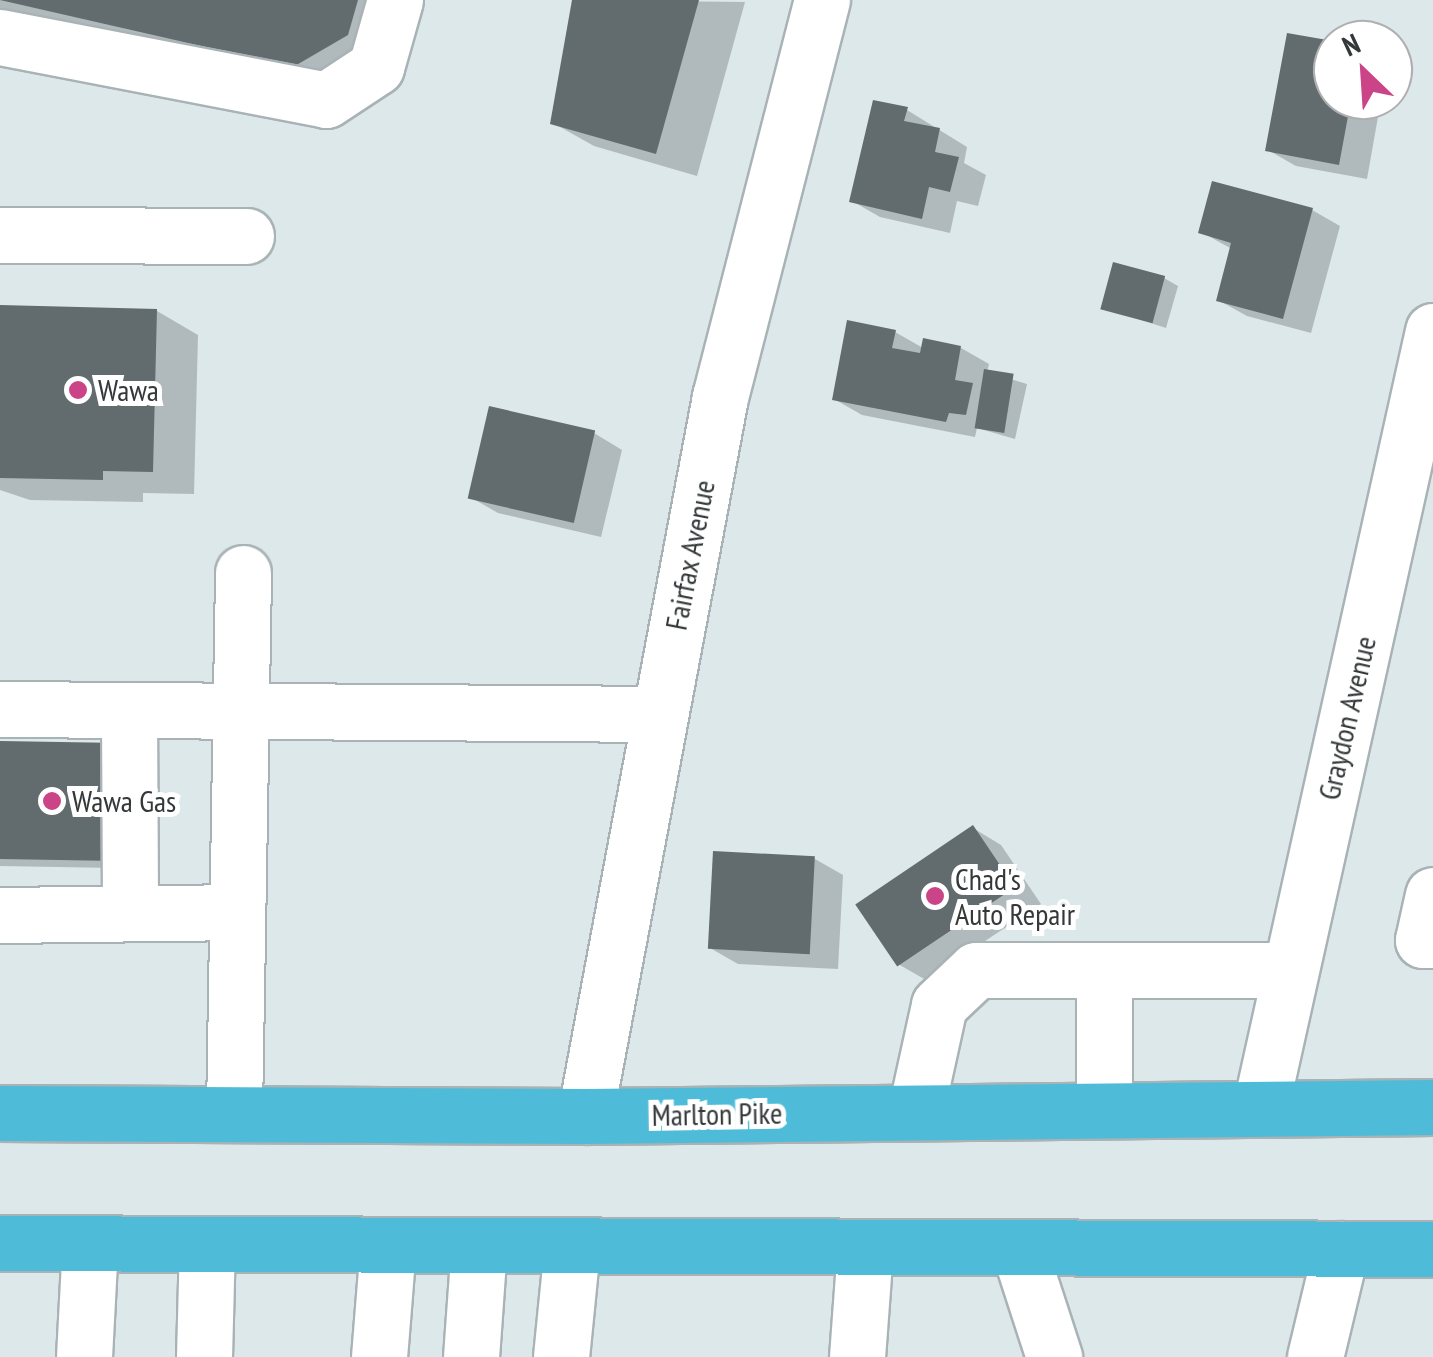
<!DOCTYPE html>
<html>
<head>
<meta charset="utf-8">
<style>
	body { margin:0 }
	#map { position:relative; width:1433px; height:1357px; overflow:hidden; background:#dde8eb; font-family:"PT Sans Narrow",sans-serif }
	div>[style] { position:absolute }
	.shadow>* { inset:0; background:#0003 }
	.building>* { inset:0; background:#626b6e; transform-origin:0 0 }
	.roads { filter:drop-shadow(2px 0 #a9b3b6) drop-shadow(-2px 0 #a9b3b6) drop-shadow(0 2px #a9b3b6) drop-shadow(0 -2px #a9b3b6) }
	.minor>* { height:55px; margin:-27.5px; padding:0 27.5px; transform-origin:27.5px; border-radius:27.5px; background:#fff }
	.highway>* { height:55px; margin:-27.5px; padding:0 27.5px; transform-origin:27.5px; border-radius:27.5px; background:#4ebcd8 }
	.dots>* { width:28px; height:28px; translate:-50% -50%; box-sizing:border-box; border:5px solid #fff; border-radius:50% }
	span { translate:-50% -50%; white-space:nowrap; text-align:center; line-height:1.15; -webkit-text-stroke:10px #fff; paint-order:stroke }
	.poi-label { font-size:30px; color:#343839 }
	.left { translate:0 -50%; text-align:left }
	.street-label { font-size:30px; color:#343839 }
	.north { position:absolute; left:1313px; top:20px; width:100px; height:100px; box-sizing:border-box; background:#fff; border:2px solid #aeafb0; border-radius:50%; rotate:335deg; font-size:28px; font-weight:700; line-height:40px; text-align:center; color:#343839 }
	.north::after { content:''; display:block; margin:auto; width:35px; height:45px; background:#ca4487; clip-path:polygon(50% 0,100% 100%,50% 72%,0 100%) }
</style>
</head>
<body>
<div id="map">
	<div class="shadow">
		<i style="clip-path:polygon(0 0,390px 0,376px 51px,322px 82px,0 13px)"></i>
		<i style="clip-path:polygon(575px 0,745px 2px,697px 176px,594px 146px,553px 123px)"></i>
		<i style="clip-path:polygon(1333px 44px,1333px 100px,1381px 100px,1367px 179px,1296px 166px,1268px 150px)"></i>
		<i style="clip-path:polygon(907px 110px,967px 147px,964px 163px,986px 175px,978px 206px,957px 201px,950px 233px,880px 217px,852px 201px)"></i>
		<i style="clip-path:polygon(1312px 210px,1340px 226px,1311px 333px,1247px 316px,1218px 300px,1232px 249px,1201px 232px)"></i>
		<i style="clip-path:polygon(1164px 278px,1178px 286px,1166px 328px,1104px 308px)"></i>
		<i style="clip-path:polygon(0 308px,157px 311px,198px 335px,194px 494px,143px 493px,143px 502px,30px 500px,0 490px)"></i>
		<i style="clip-path:polygon(895px 332px,923px 348px,961px 348px,989px 364px,987px 372px,1027px 384px,1015px 439px,977px 428px,975px 437px,862px 415px,834px 399px)"></i>
		<i style="clip-path:polygon(594px 433px,622px 450px,601px 537px,498px 513px,470px 497px)"></i>
		<i style="clip-path:polygon(0 743px,116px 868px,0 866px)"></i>
		<i style="clip-path:polygon(973px 828px,1001px 845px,1041px 904px,926px 980px,898px 964px)"></i>
		<i style="clip-path:polygon(815px 859px,843px 875px,838px 969px,738px 964px,710px 948px)"></i>
	</div>
	<div class="building">
		<i style="clip-path:polygon(0 0,358px 0,348px 35px,293px 67px)"></i>
		<i style="clip-path:polygon(572px 0,699px 0,656px 154px,550px 124px)"></i>
		<i style="clip-path:polygon(1287px 33px,1333px 41px,1333px 100px,1351px 100px,1339px 165px,1265px 151px)"></i>
		<i style="clip-path:polygon(873px 100px,908px 107px,904px 121px,940px 128px,935px 152px,959px 157px,950px 192px,929px 187px,922px 219px,849px 202px)"></i>
		<i style="clip-path:polygon(1212px 181px,1313px 208px,1283px 319px,1216px 301px,1231px 243px,1198px 233px)"></i>
		<i style="left:1113px;top:262px;width:54px;height:49px;rotate:15deg"></i>
		<i style="clip-path:polygon(0 305px,157px 309px,153px 472px,103px 471px,103px 480px,0 478px)"></i>
		<i style="clip-path:polygon(847px 320px,896px 330px,892px 348px,920px 353px,923px 338px,961px 346px,955px 380px,973px 383px,966px 415px,949px 413px,946px 422px,832px 400px)"></i>
		<i style="left:984px;top:369px;width:30px;height:60px;rotate:9deg"></i>
		<i style="left:489px;top:406px;width:109px;height:95px;rotate:13deg"></i>
		<i style="left:0;top:741px;width:105px;height:118px;rotate:1deg"></i>
		<i style="left:973px;top:825px;width:75px;height:142px;rotate:56deg"></i>
		<i style="left:713px;top:851px;width:102px;height:98px;rotate:3deg"></i>
	</div>
	<div class="roads">
		<div class="minor">
			<i style="left:0;top:37px;width:332px;rotate:10.9deg"></i>
			<i style="left:326px;top:100px;width:60px;rotate:-33.4deg"></i>
			<i style="left:376px;top:67px;width:70px;rotate:-74.2deg"></i>
			<i style="left:0;top:235px;width:246px;rotate:0.2deg"></i>
			<i style="left:0;top:709px;width:660px;rotate:0.43deg"></i>
			<i style="left:129px;top:710px;width:203px;rotate:89.7deg"></i>
			<i style="left:1433px;top:895px;width:46px;rotate:102.5deg"></i>
			<i style="left:1423px;top:940px;width:10px"></i>
			<i style="left:0;top:915px;width:234px;rotate:-0.7deg"></i>
			<i style="left:1261px;top:1105px;width:793px;rotate:-77.47deg"></i>
			<i style="left:1104px;top:1107px;width:137px;rotate:-90deg"></i>
			<i style="left:916px;top:1110px;width:107px;rotate:-77.6deg"></i>
			<i style="left:939px;top:1005px;width:51px;rotate:-43.4deg"></i>
			<i style="left:976px;top:970px;width:314px"></i>
			<i style="left:234px;top:1112px;width:539px;rotate:-89.04deg"></i>
			<i style="left:585px;top:1116px;width:732px;rotate:-79.37deg"></i>
			<i style="left:720px;top:397px;width:410px;rotate:-75.6deg"></i>
			<i style="left:1019px;top:1249px;width:114px;rotate:72deg"></i>
			<i style="left:84px;top:1357px;width:113px;rotate:-87deg"></i>
			<i style="left:204px;top:1357px;width:113px;rotate:-88.5deg"></i>
			<i style="left:379px;top:1357px;width:111px;rotate:-85.4deg"></i>
			<i style="left:471px;top:1357px;width:111px;rotate:-85.9deg"></i>
			<i style="left:561px;top:1357px;width:111px;rotate:-84.3deg"></i>
			<i style="left:857px;top:1357px;width:109px;rotate:-85.8deg"></i>
			<i style="left:1315px;top:1357px;width:111px;rotate:-76.5deg"></i>
		</div>
		<div class="highway">
			<i style="left:0;top:1113px;width:585px;rotate:0.29deg"></i>
			<i style="left:585px;top:1116px;width:848px;rotate:-0.61deg"></i>
			<i style="left:0;top:1243px;width:1433px;rotate:0.24deg"></i>
		</div>
	</div>
	<div class="dots">
		<i style="left:78px;top:390px;background:#ca4487"></i>
		<i style="left:52px;top:801px;background:#ca4487"></i>
		<i style="left:935px;top:896px;background:#ca4487"></i>
	</div>
	<div class="poi-label">
		<span class="left" style="left:98px;top:390px">Wawa</span>
		<span class="left" style="left:72px;top:801px">Wawa Gas</span>
		<span class="left" style="left:955px;top:896px">Chad's<br>Auto Repair</span>
	</div>
	<div class="street-label">
		<span style="left:690px;top:555px;rotate:-79deg">Fairfax Avenue</span>
		<span style="left:1347px;top:718px;rotate:-77deg">Graydon Avenue</span>
		<span style="left:717px;top:1114px;rotate:-1deg">Marlton Pike</span>
	</div>
	<div class="north">N</div>
</div>
</body>
</html>
